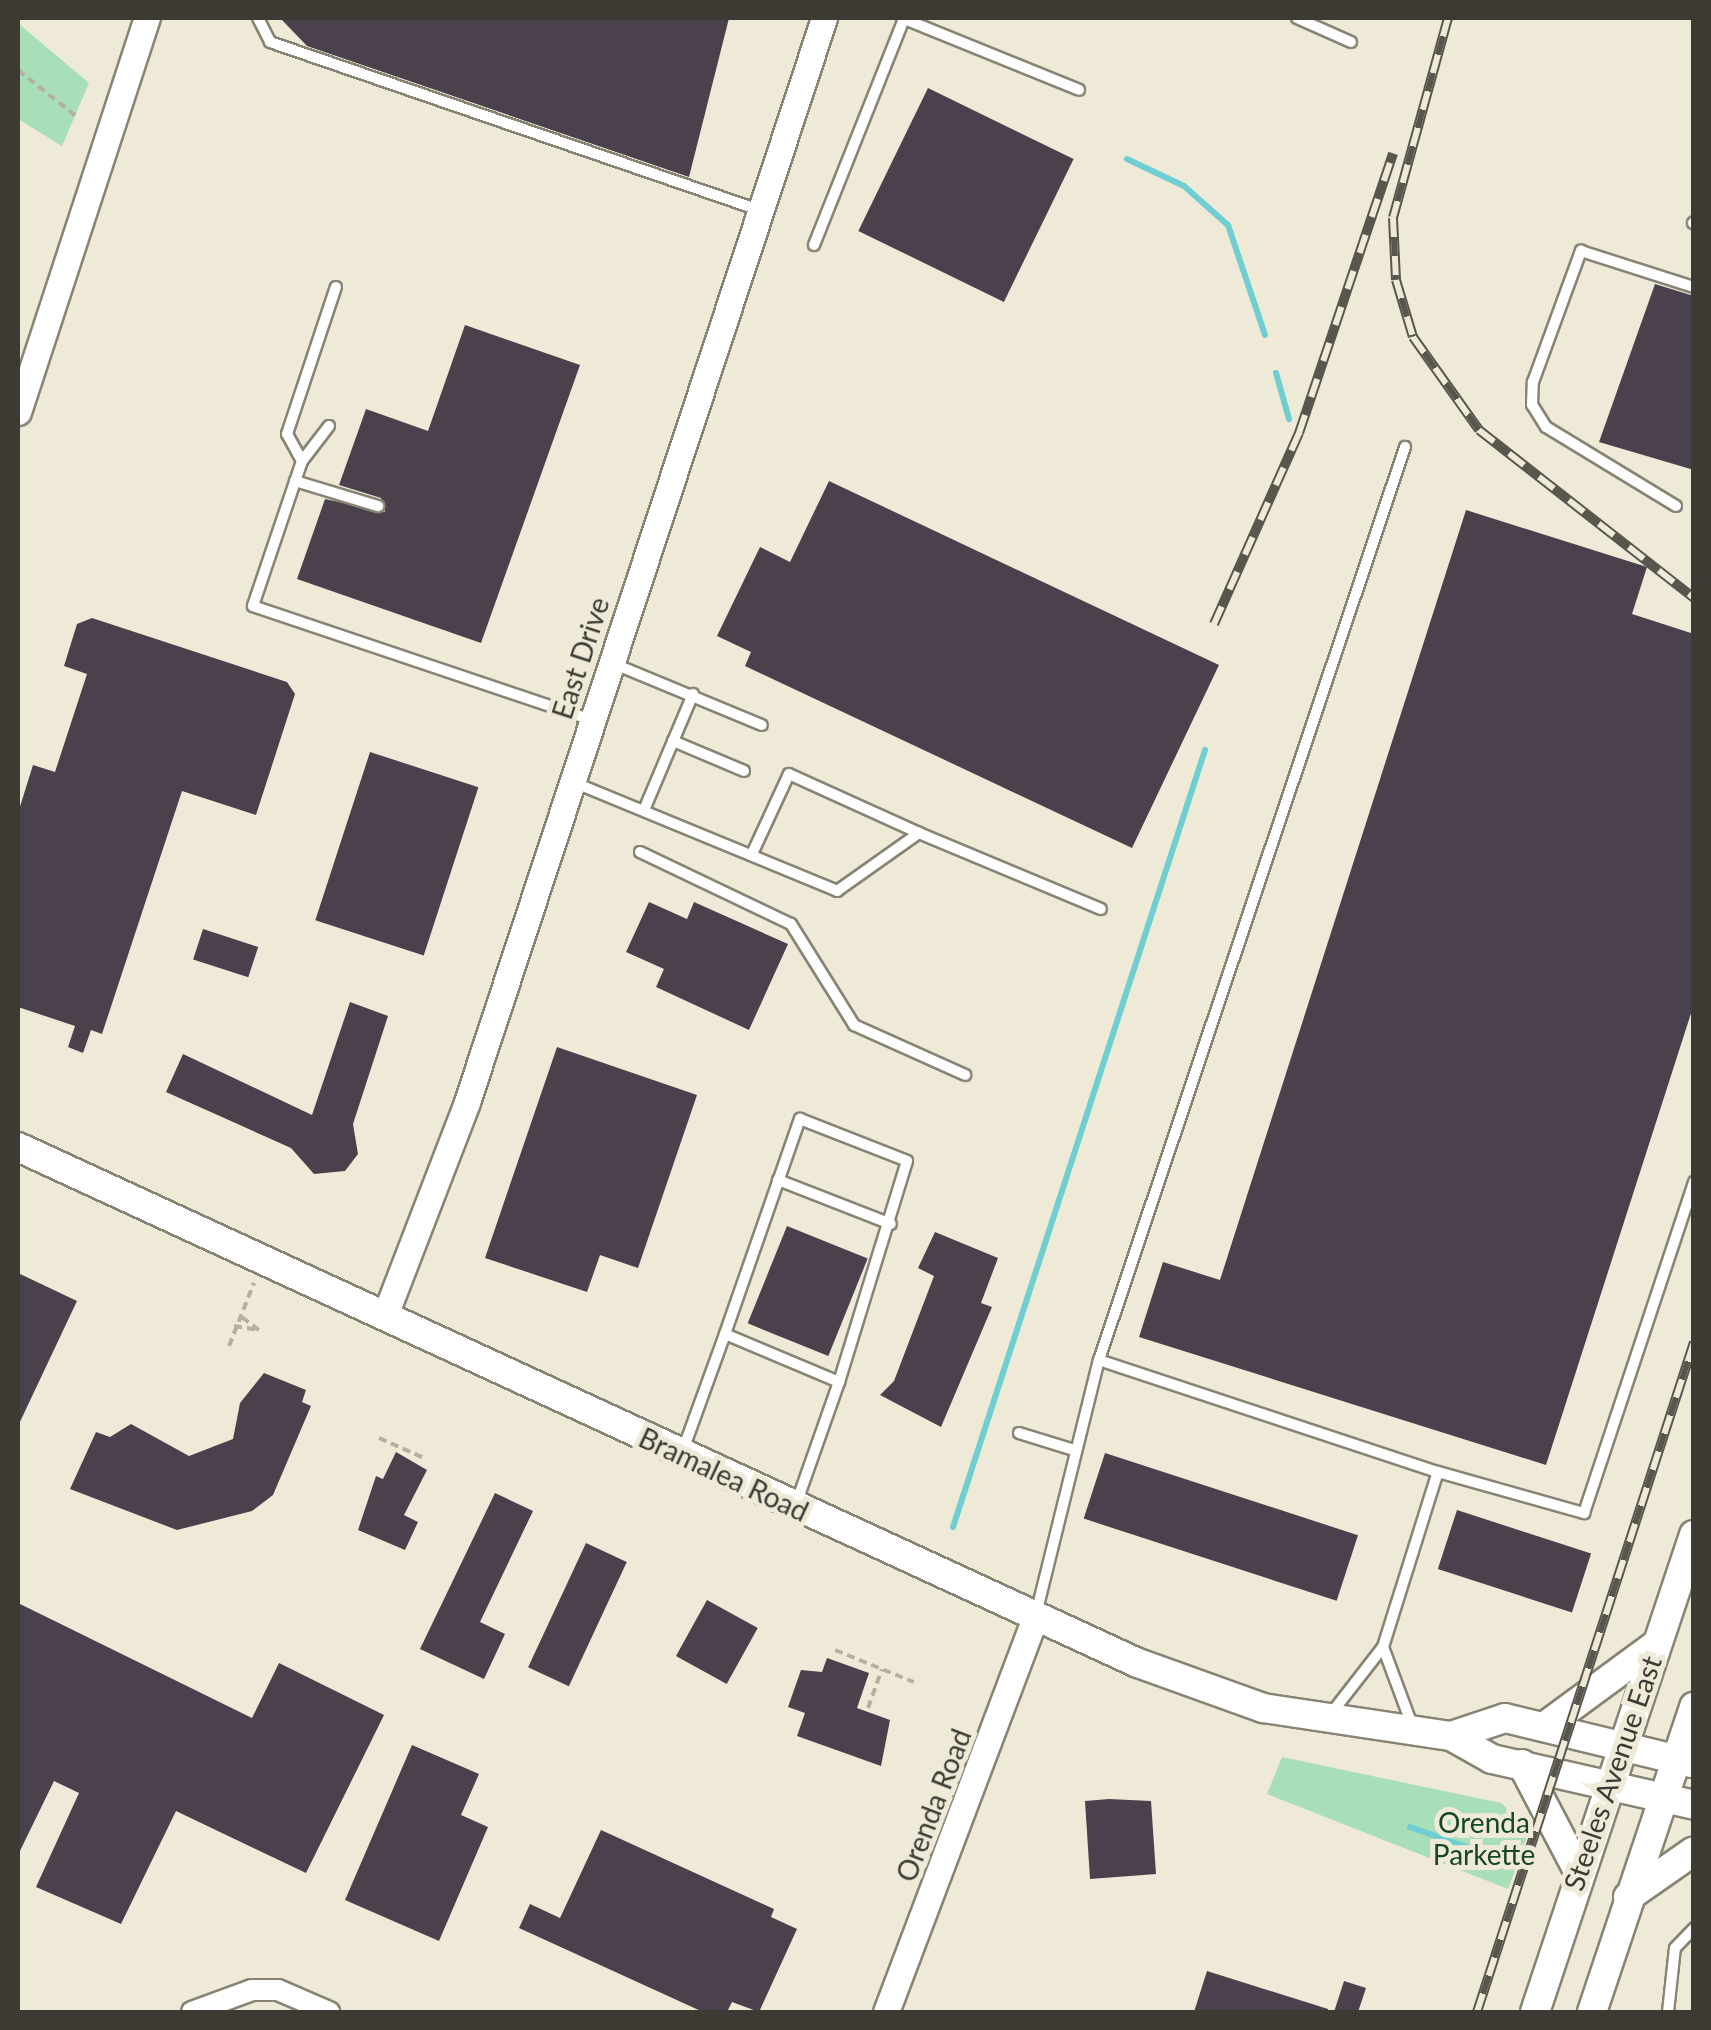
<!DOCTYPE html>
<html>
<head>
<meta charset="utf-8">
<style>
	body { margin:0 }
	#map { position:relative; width:1711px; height:2030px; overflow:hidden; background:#efead8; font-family:Lato,sans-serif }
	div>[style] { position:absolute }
	.green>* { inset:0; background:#a9dfb8 }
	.stream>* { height:6px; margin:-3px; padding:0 3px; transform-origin:3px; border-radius:3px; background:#6eced1 }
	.building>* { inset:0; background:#4b414d; transform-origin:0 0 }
	.path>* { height:4px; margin-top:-2px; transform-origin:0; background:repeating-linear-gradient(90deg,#b3afa1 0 8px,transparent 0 13px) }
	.roads { filter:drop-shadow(2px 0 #888474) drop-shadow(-2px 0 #888474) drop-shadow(0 2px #888474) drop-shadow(0 -2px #888474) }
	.service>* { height:10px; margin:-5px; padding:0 5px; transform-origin:5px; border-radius:5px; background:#fff }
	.minor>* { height:20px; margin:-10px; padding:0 10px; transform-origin:10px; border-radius:10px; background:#fff }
	.tertiary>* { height:25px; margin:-12.5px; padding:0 12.5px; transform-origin:12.5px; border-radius:12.5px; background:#fff }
	.secondary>* { height:28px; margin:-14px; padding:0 14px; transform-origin:14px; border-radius:14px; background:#fff }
	.rail>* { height:10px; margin-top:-5px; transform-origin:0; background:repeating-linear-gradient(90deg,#efead8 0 19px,#59564d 0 38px); box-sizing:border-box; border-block:2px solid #59564d }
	span { translate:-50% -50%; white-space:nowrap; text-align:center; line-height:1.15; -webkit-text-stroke:10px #efead8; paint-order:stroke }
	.street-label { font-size:28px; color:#3c3a33 }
	.park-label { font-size:28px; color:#164528 }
	.frame { position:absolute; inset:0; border:20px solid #3c3a33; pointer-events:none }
</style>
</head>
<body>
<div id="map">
	<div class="green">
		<i style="clip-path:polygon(18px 23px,89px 83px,62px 146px,18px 119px)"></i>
		<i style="clip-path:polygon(1282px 1757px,1501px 1803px,1530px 1828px,1508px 1889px,1267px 1794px)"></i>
	</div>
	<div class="stream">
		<i style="left:1127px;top:159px;width:63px;rotate:25.3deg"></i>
		<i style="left:1184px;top:186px;width:59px;rotate:41.6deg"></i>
		<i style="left:1228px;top:225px;width:116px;rotate:71.4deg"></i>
		<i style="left:1276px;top:373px;width:48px;rotate:74.2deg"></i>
		<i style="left:953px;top:1527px;width:817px;rotate:-72.03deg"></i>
		<i style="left:1410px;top:1827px;width:81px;rotate:19.6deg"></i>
	</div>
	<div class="building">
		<i style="clip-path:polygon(280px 18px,729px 18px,689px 177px,307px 46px)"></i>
		<i style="left:928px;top:88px;width:162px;height:159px;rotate:26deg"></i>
		<i style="clip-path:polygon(1655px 284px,1694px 296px,1694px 470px,1599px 442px)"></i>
		<i style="clip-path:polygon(465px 325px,580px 365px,481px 643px,297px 579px,325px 499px,385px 512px,381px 498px,339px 485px,366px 409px,428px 431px)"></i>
		<i style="clip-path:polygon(829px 481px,1219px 665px,1132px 848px,745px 666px,751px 652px,717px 636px,760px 547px,790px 562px)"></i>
		<i style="clip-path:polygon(1466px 510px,1647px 567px,1632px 614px,1694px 634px,1694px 1004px,1546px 1465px,1139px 1337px,1163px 1262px,1220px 1280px)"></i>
		<i style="clip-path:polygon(92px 618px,287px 682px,295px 694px,256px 815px,182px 791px,102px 1034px,91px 1030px,83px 1053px,68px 1047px,75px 1026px,18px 1007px,18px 813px,33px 765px,55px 772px,87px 674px,64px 666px,77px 624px)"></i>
		<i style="left:370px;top:752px;width:114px;height:177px;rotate:18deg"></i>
		<i style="clip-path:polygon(649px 902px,687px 919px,694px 902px,788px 944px,749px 1030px,656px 987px,664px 969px,626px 952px)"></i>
		<i style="left:203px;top:929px;width:58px;height:32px;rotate:18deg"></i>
		<i style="clip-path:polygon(350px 1002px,388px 1016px,353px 1124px,358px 1154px,345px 1171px,314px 1174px,291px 1148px,166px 1092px,183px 1054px,312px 1115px)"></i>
		<i style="clip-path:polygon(557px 1047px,697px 1095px,638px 1268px,600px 1255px,587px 1292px,485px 1258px)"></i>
		<i style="left:787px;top:1226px;width:87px;height:105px;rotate:22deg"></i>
		<i style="clip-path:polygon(935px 1232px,998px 1258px,981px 1303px,992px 1307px,941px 1427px,880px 1395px,894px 1381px,934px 1276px,918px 1268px)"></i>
		<i style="clip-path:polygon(18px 1273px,77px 1301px,18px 1426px)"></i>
		<i style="clip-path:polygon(264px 1373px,306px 1390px,302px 1402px,311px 1406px,273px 1495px,252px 1511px,177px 1530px,70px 1489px,96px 1432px,110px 1437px,131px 1424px,189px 1456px,233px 1439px,240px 1403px)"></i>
		<i style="clip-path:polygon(396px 1452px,427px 1470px,404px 1515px,418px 1522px,405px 1550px,358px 1530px,376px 1476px,383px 1479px)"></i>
		<i style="left:1105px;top:1453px;width:266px;height:69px;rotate:18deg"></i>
		<i style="clip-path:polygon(495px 1493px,533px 1511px,480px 1622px,505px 1634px,484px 1679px,420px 1649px)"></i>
		<i style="left:1457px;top:1510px;width:141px;height:62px;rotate:18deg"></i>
		<i style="left:586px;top:1543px;width:45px;height:137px;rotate:25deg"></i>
		<i style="left:707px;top:1600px;width:58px;height:64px;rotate:29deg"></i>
		<i style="clip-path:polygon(18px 1603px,252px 1718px,279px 1663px,384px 1715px,306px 1873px,176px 1811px,121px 1924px,36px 1887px,79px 1793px,54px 1781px,18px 1855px)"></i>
		<i style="clip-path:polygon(827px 1658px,869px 1673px,857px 1708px,890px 1720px,881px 1766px,797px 1736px,805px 1713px,788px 1707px,801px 1670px,822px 1672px)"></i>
		<i style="clip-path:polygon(412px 1745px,479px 1774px,461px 1815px,488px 1827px,439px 1941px,345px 1900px)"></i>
		<i style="clip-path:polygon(1109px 1799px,1151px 1801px,1156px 1874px,1090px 1879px,1085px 1801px)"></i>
		<i style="clip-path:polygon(601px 1830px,774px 1909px,771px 1917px,797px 1929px,759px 2012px,732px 2002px,727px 2012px,703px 2012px,519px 1928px,530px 1904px,560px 1918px)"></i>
		<i style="clip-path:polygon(1207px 1971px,1328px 2009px,1328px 2012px,1194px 2012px)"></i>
		<i style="clip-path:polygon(1344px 1981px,1366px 1988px,1358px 2012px,1334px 2012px)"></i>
	</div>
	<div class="path">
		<i style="left:18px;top:70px;width:75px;rotate:38.5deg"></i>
		<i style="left:234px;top:1326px;width:25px;rotate:9deg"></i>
		<i style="left:259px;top:1330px;width:26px;rotate:-143deg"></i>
		<i style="left:229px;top:1346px;width:68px;rotate:-68.4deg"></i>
		<i style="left:379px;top:1438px;width:49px;rotate:24deg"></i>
		<i style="left:835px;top:1650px;width:85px;rotate:22.1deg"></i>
		<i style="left:868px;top:1708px;width:41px;rotate:-70.3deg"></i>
	</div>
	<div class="roads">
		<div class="service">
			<i style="left:258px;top:18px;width:27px;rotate:63deg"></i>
			<i style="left:270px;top:42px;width:517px;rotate:18.96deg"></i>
			<i style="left:902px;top:18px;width:191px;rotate:22.1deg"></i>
			<i style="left:1297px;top:18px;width:59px;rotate:24deg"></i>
			<i style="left:1693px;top:223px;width:1px;rotate:-45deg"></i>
			<i style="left:814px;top:245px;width:243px;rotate:-68.3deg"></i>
			<i style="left:329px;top:426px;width:44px;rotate:127.6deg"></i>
			<i style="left:302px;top:461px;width:153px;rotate:108.7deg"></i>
			<i style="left:253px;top:606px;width:357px;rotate:18.6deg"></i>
			<i style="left:302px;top:461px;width:31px;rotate:-119deg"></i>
			<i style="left:287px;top:434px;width:155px;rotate:-71.6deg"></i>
			<i style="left:295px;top:481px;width:87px;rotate:16.8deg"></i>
			<i style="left:1676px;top:506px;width:152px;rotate:-148.7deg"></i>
			<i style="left:1546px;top:427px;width:26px;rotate:-122deg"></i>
			<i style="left:1532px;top:405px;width:23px;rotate:-88deg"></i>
			<i style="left:1533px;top:382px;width:140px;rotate:-69.9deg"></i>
			<i style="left:1581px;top:251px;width:119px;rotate:17.7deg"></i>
			<i style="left:612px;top:663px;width:162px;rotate:22.5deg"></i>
			<i style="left:673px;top:741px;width:77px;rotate:22.9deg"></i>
			<i style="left:573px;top:782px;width:286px;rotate:22.4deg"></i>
			<i style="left:837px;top:891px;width:100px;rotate:-35.3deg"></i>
			<i style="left:919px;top:833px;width:197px;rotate:22.7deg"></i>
			<i style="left:644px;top:810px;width:126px;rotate:-67.1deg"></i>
			<i style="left:640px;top:852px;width:167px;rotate:25.5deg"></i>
			<i style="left:791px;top:924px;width:119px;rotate:58deg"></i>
			<i style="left:854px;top:1025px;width:122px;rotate:24.2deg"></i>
			<i style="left:752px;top:854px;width:88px;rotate:-65.2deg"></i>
			<i style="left:789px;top:774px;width:143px;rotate:24.4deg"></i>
			<i style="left:778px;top:1180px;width:121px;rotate:21.3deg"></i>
			<i style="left:725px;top:1334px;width:228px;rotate:-70.8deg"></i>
			<i style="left:800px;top:1119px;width:115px;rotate:21.4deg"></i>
			<i style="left:907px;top:1161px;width:231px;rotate:107.1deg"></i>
			<i style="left:1099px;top:1360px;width:963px;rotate:-71.47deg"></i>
			<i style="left:1019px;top:1433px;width:58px;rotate:17.2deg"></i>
			<i style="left:683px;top:1450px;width:123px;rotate:-70.1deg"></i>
			<i style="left:725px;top:1334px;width:124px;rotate:22.8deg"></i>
			<i style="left:839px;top:1382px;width:126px;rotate:109.4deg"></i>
			<i style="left:1036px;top:1614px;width:262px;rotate:-76.1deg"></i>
			<i style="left:1099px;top:1360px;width:357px;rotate:18.3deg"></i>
			<i style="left:1383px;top:1647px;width:83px;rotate:69.6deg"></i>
			<i style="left:1330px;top:1715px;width:86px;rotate:-52.1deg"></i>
			<i style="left:1383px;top:1647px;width:183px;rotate:-72.6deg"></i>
			<i style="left:1438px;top:1472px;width:152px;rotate:15.7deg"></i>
			<i style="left:1584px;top:1513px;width:349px;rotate:-71.6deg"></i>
			<i style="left:1668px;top:2012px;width:64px;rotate:-83.8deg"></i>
			<i style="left:1675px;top:1948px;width:28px;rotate:-46deg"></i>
		</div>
		<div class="minor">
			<i style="left:192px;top:2012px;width:64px;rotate:-20.1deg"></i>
			<i style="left:252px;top:1990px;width:26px"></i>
			<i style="left:278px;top:1990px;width:56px;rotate:23.3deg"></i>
		</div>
		<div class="tertiary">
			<i style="left:18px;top:412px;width:415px;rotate:-71.9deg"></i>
			<i style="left:385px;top:1315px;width:228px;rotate:-68.9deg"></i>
			<i style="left:467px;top:1102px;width:1141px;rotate:-71.77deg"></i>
			<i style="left:886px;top:2012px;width:421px;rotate:-69.3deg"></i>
		</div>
		<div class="secondary">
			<i style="left:18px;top:1147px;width:1233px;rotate:24.74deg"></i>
			<i style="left:1138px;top:1663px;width:133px;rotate:19.8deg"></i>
			<i style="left:1263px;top:1708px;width:190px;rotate:8.5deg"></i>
			<i style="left:1451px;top:1736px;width:47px;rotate:29.3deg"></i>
			<i style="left:1492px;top:1759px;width:207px;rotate:12.8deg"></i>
			<i style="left:1548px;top:1724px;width:135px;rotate:-36.3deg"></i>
			<i style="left:1451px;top:1736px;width:57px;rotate:-18.4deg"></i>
			<i style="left:1505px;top:1718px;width:191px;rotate:13.6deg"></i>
			<i style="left:1522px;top:1764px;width:116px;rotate:62.3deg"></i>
			<i style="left:1628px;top:1897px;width:80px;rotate:-34.9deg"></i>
			<i style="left:1535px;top:2012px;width:503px;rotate:-71.57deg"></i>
			<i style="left:1592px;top:2012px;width:322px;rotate:-71.5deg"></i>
		</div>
	</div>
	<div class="rail">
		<i style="left:1448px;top:18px;width:207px;rotate:105.4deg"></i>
		<i style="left:1393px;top:218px;width:62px;rotate:87.2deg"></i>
		<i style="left:1396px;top:280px;width:59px;rotate:73.4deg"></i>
		<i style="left:1413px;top:337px;width:114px;rotate:54.6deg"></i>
		<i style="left:1479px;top:430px;width:273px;rotate:38deg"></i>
		<i style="left:1214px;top:624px;width:209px;rotate:-66deg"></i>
		<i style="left:1299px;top:433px;width:295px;rotate:-71.4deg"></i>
		<i style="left:1477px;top:2012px;width:704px;rotate:-72.05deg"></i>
	</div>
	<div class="street-label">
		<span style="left:580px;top:658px;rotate:-72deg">East Drive</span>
		<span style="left:724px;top:1474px;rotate:25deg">Bramalea Road</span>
		<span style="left:1612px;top:1773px;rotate:-71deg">Steeles Avenue East</span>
		<span style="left:933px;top:1805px;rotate:-69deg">Orenda Road</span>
	</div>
	<div class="park-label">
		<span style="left:1484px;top:1838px">Orenda<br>Parkette</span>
	</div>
	<div class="frame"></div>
</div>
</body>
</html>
